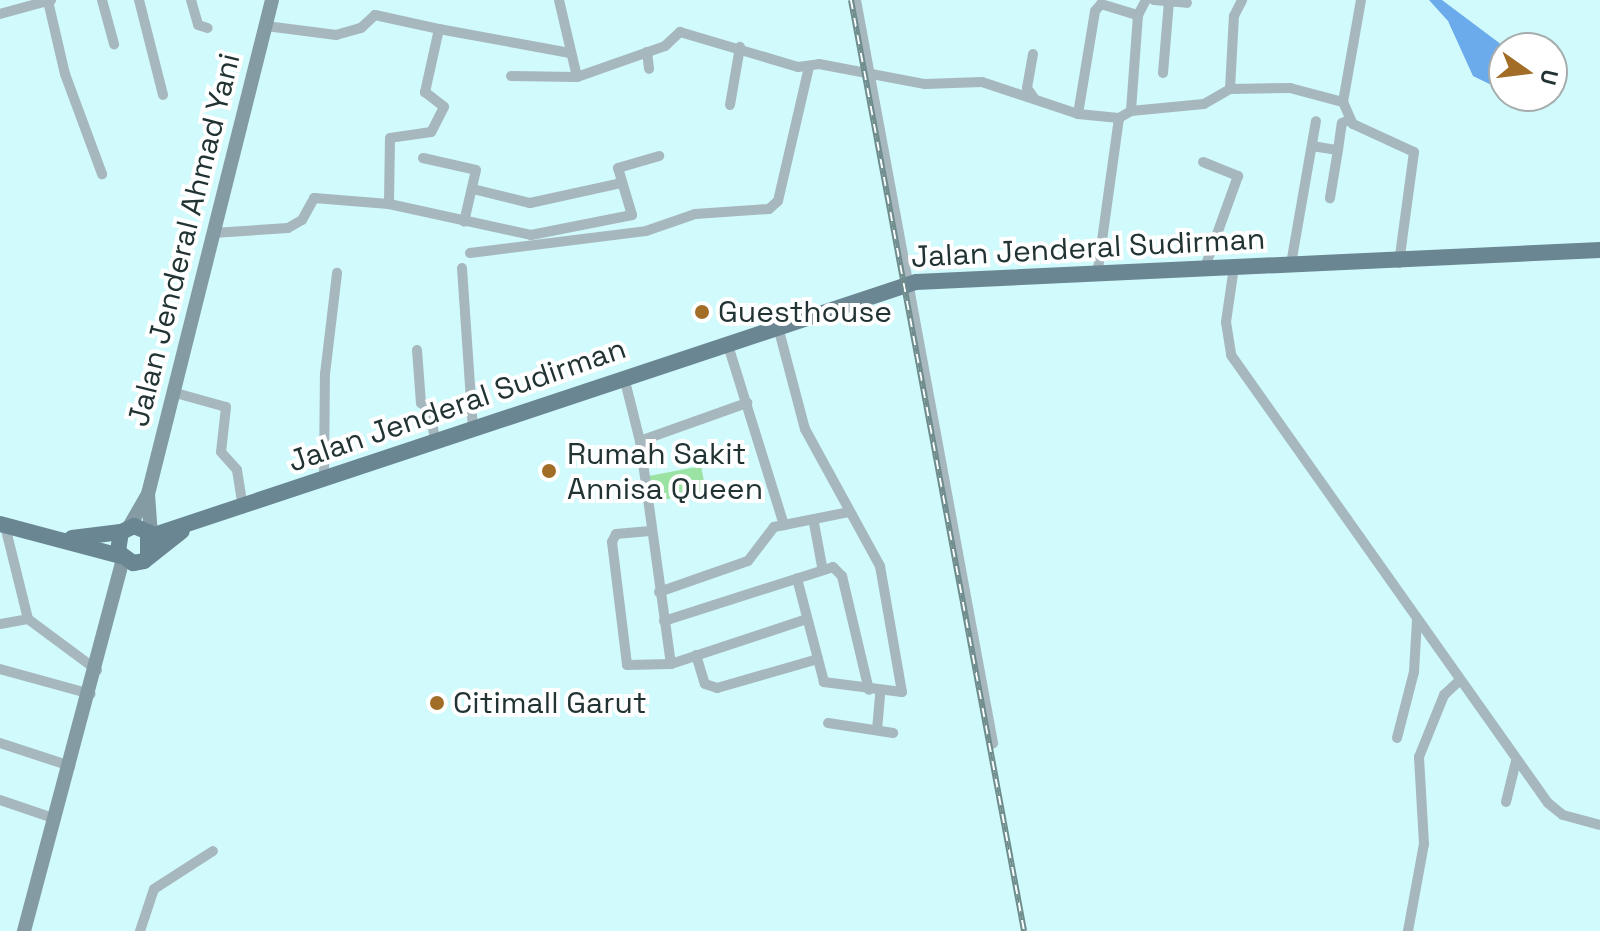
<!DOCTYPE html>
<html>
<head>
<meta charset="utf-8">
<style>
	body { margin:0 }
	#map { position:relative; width:1600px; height:931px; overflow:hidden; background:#d0fafc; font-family:"Space Grotesk",sans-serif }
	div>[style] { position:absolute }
	.green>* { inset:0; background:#9ae3a3; transform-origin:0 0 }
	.water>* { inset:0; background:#6babec }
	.street>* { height:10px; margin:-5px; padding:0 5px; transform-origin:5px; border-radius:5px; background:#a7b7be }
	.secondary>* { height:14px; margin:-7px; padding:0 7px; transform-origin:7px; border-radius:7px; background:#849ba4 }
	.primary>* { height:16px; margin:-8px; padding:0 8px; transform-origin:8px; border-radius:8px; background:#6a8692 }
	.rail>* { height:6px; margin-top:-3px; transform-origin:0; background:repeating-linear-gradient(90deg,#fff 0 9px,#6f8c8c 0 18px); box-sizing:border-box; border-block:2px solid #6f8c8c }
	.dots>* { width:22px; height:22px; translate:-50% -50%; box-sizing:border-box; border:4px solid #fff; border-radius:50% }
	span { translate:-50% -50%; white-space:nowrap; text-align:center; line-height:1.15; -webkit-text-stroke:8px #fff; paint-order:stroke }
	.street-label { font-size:30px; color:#233 }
	.poi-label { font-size:30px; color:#233 }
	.left { translate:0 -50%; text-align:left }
	.north { position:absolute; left:1488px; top:32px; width:80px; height:80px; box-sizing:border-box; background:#fff; border:2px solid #a7adad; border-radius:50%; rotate:104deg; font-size:22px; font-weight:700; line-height:32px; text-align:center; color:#233 }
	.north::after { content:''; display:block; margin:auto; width:28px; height:36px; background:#a26d26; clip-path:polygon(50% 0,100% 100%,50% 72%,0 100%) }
</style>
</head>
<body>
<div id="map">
	<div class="green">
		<i style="left:701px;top:466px;width:26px;height:53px;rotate:79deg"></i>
	</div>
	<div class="water">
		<i style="clip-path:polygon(1429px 0,1442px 0,1506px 48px,1504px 91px,1473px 76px,1448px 21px)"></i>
	</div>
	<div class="street">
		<i style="left:102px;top:0;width:46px;rotate:74.7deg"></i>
		<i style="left:139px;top:0;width:98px;rotate:75.8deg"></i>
		<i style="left:191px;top:0;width:26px;rotate:74deg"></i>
		<i style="left:198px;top:25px;width:10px;rotate:17deg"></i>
		<i style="left:559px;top:0;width:79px;rotate:76.8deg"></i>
		<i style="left:856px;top:0;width:756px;rotate:79.55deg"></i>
		<i style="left:1154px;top:0;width:33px;rotate:5deg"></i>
		<i style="left:48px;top:1px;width:75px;rotate:76.9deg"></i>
		<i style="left:65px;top:74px;width:107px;rotate:69.7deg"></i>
		<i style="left:0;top:14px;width:53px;rotate:-15.4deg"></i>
		<i style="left:1138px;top:15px;width:17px;rotate:-62deg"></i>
		<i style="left:266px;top:26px;width:71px;rotate:7.3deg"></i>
		<i style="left:336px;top:35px;width:26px;rotate:-16deg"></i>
		<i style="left:361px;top:28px;width:19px;rotate:-43deg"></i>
		<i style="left:375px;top:15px;width:66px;rotate:12.3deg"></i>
		<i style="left:439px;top:29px;width:65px;rotate:102.5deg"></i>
		<i style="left:425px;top:92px;width:24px;rotate:38deg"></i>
		<i style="left:444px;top:107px;width:28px;rotate:117deg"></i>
		<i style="left:431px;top:132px;width:41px;rotate:171.7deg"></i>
		<i style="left:390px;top:138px;width:66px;rotate:90.9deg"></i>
		<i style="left:439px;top:29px;width:133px;rotate:10.4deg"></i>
		<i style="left:647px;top:52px;width:17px;rotate:83deg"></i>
		<i style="left:1033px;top:54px;width:35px;rotate:100deg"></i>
		<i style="left:1027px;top:88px;width:12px;rotate:55deg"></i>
		<i style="left:1163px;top:73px;width:72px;rotate:-85.2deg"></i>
		<i style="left:511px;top:76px;width:66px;rotate:0.9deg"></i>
		<i style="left:577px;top:77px;width:93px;rotate:-19.4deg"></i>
		<i style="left:665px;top:46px;width:21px;rotate:-43deg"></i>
		<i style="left:680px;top:32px;width:123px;rotate:16.5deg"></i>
		<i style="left:798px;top:67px;width:21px;rotate:-8deg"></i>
		<i style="left:819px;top:64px;width:108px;rotate:10.7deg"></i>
		<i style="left:925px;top:84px;width:57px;rotate:-2deg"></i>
		<i style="left:982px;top:82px;width:101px;rotate:18.4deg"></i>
		<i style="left:1078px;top:114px;width:41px;rotate:5.6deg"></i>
		<i style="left:1119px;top:118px;width:153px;rotate:97.9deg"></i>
		<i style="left:1230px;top:89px;width:73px;rotate:-86.9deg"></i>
		<i style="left:1234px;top:16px;width:18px;rotate:-63deg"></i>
		<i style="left:1343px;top:102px;width:104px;rotate:-80deg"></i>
		<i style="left:730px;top:105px;width:59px;rotate:-80.2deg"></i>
		<i style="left:1078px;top:114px;width:104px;rotate:-80.6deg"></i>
		<i style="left:1095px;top:11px;width:9px;rotate:-49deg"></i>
		<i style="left:1101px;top:4px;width:39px;rotate:17deg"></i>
		<i style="left:1138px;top:15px;width:96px;rotate:94.2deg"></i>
		<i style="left:1119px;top:118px;width:14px;rotate:-30deg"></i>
		<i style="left:1131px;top:111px;width:73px;rotate:-5.5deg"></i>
		<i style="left:1204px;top:104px;width:30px;rotate:-30deg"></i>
		<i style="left:1230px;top:89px;width:60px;rotate:-1deg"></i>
		<i style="left:1290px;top:88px;width:55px;rotate:14.8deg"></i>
		<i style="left:1343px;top:102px;width:24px;rotate:66deg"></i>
		<i style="left:1353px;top:124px;width:67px;rotate:24.7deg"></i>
		<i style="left:1414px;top:152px;width:112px;rotate:97.7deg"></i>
		<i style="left:1312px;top:146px;width:26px;rotate:9deg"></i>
		<i style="left:1338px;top:150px;width:49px;rotate:99.5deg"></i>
		<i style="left:1338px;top:150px;width:27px;rotate:-82deg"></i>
		<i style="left:1342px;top:123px;width:8px;rotate:-23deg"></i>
		<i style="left:423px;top:158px;width:54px;rotate:12.8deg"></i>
		<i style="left:476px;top:170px;width:53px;rotate:103deg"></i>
		<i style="left:1203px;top:162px;width:38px;rotate:22deg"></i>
		<i style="left:1238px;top:176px;width:97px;rotate:109.9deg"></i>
		<i style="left:473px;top:189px;width:59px;rotate:13.8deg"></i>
		<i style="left:530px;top:203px;width:93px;rotate:-12.4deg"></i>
		<i style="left:213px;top:233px;width:75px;rotate:-3.8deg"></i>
		<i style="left:288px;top:228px;width:16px;rotate:-30deg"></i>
		<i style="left:302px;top:220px;width:25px;rotate:-61deg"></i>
		<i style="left:314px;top:198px;width:75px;rotate:4.6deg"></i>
		<i style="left:389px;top:204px;width:145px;rotate:12.3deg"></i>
		<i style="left:531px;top:235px;width:103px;rotate:-11.2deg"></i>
		<i style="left:632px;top:215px;width:49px;rotate:-106.6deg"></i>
		<i style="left:618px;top:168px;width:43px;rotate:-16.3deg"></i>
		<i style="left:470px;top:253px;width:177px;rotate:-7.1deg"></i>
		<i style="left:646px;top:231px;width:52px;rotate:-19.1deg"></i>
		<i style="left:695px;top:214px;width:74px;rotate:-3.9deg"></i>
		<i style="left:769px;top:209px;width:12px;rotate:-42deg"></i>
		<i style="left:778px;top:201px;width:138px;rotate:-77deg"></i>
		<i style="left:1291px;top:264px;width:145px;rotate:-80.1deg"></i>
		<i style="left:1234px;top:267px;width:56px;rotate:98.3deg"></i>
		<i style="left:1226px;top:322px;width:33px;rotate:81deg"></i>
		<i style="left:1231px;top:355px;width:549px;rotate:54.72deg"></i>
		<i style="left:1548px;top:803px;width:19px;rotate:39deg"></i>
		<i style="left:1563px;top:815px;width:38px;rotate:15deg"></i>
		<i style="left:462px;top:268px;width:161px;rotate:86.1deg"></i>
		<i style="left:778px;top:327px;width:106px;rotate:75.2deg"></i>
		<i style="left:805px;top:429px;width:156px;rotate:61.3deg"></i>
		<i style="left:880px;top:566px;width:128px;rotate:80.1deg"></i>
		<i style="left:902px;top:692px;width:79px;rotate:-172.7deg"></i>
		<i style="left:824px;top:682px;width:107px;rotate:-104.6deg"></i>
		<i style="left:727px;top:342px;width:192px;rotate:72.7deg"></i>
		<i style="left:417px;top:350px;width:53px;rotate:85.7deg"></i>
		<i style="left:421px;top:403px;width:11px;rotate:34deg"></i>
		<i style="left:430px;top:409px;width:33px;rotate:81deg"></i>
		<i style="left:624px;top:377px;width:66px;rotate:76deg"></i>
		<i style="left:640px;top:441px;width:225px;rotate:82.1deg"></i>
		<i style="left:172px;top:392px;width:56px;rotate:15.5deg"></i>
		<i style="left:226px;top:407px;width:45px;rotate:96.3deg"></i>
		<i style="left:221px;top:452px;width:24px;rotate:48deg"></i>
		<i style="left:237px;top:470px;width:39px;rotate:81deg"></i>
		<i style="left:640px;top:441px;width:114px;rotate:-19.6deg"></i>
		<i style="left:324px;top:480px;width:106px;rotate:-89.5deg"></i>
		<i style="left:325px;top:374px;width:102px;rotate:-83.2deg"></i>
		<i style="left:814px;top:523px;width:44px;rotate:79.5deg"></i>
		<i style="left:5px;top:526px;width:96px;rotate:76.1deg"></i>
		<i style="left:28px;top:619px;width:86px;rotate:36.5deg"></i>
		<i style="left:650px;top:531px;width:34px;rotate:175deg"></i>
		<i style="left:616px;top:534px;width:9px;rotate:117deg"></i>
		<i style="left:612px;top:542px;width:124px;rotate:83deg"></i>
		<i style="left:627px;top:665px;width:44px;rotate:-1.3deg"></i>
		<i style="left:671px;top:664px;width:143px;rotate:-18.3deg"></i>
		<i style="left:659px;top:592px;width:94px;rotate:-19.2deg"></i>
		<i style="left:748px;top:561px;width:43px;rotate:-52.6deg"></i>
		<i style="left:774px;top:527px;width:76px;rotate:-11.3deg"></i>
		<i style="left:664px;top:621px;width:177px;rotate:-17.7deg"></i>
		<i style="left:833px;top:567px;width:13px;rotate:45deg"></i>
		<i style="left:842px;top:576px;width:117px;rotate:76.7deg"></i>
		<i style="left:0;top:624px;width:28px;rotate:-10deg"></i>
		<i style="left:696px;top:655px;width:30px;rotate:73deg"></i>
		<i style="left:705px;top:684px;width:13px;rotate:18deg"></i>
		<i style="left:717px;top:688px;width:105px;rotate:-16deg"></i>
		<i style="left:0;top:669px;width:94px;rotate:15.4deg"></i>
		<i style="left:828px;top:723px;width:66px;rotate:8.7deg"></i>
		<i style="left:877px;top:730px;width:36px;rotate:-85deg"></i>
		<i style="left:1397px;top:738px;width:68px;rotate:-75.6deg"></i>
		<i style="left:1414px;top:672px;width:52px;rotate:-86.7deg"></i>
		<i style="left:0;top:743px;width:74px;rotate:18.2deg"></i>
		<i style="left:0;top:800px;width:59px;rotate:18.7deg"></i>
		<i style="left:1506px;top:802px;width:42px;rotate:-76.3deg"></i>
		<i style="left:140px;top:931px;width:44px;rotate:-71.6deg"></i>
		<i style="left:154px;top:889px;width:70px;rotate:-32.8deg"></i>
		<i style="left:1408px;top:931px;width:88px;rotate:-79.6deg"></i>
		<i style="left:1424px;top:844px;width:87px;rotate:-93.3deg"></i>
		<i style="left:1419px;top:757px;width:67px;rotate:-68deg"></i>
		<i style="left:1444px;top:695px;width:22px;rotate:-43deg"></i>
	</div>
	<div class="secondary">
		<i style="left:148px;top:494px;width:42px;rotate:85.9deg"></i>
		<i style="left:129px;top:527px;width:38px;rotate:-60deg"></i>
		<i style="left:148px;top:494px;width:509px;rotate:-75.91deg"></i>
		<i style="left:24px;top:931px;width:385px;rotate:-75.1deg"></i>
	</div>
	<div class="primary">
		<i style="left:0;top:524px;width:124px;rotate:14.9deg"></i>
		<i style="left:151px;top:536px;width:806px;rotate:-18.37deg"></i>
		<i style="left:916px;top:282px;width:685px;rotate:-2.68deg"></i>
		<i style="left:72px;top:538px;width:49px;rotate:-7deg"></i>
		<i style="left:148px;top:557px;width:25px;rotate:-90deg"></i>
		<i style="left:148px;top:532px;width:15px;rotate:-157deg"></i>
		<i style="left:134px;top:526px;width:14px;rotate:155deg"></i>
		<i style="left:121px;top:532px;width:20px;rotate:99deg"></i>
		<i style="left:118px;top:552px;width:19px;rotate:36deg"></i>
		<i style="left:133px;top:563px;width:11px;rotate:-10deg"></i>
		<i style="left:144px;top:561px;width:48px;rotate:-38.3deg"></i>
	</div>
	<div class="rail">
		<i style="left:851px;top:0;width:947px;rotate:79.47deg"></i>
	</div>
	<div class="dots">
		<i style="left:702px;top:312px;background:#a26d26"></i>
		<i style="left:549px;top:471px;background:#a26d26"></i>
		<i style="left:437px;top:703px;background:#a26d26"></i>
	</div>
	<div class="street-label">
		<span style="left:184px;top:240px;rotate:-76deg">Jalan Jenderal Ahmad Yani</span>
		<span style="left:1088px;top:248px;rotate:-3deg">Jalan Jenderal Sudirman</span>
		<span style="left:457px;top:405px;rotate:-19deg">Jalan Jenderal Sudirman</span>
	</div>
	<div class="poi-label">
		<span class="left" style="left:718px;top:312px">Guesthouse</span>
		<span class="left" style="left:567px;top:471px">Rumah Sakit<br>Annisa Queen</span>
		<span class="left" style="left:453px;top:703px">Citimall Garut</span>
	</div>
	<div class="north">U</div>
</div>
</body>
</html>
